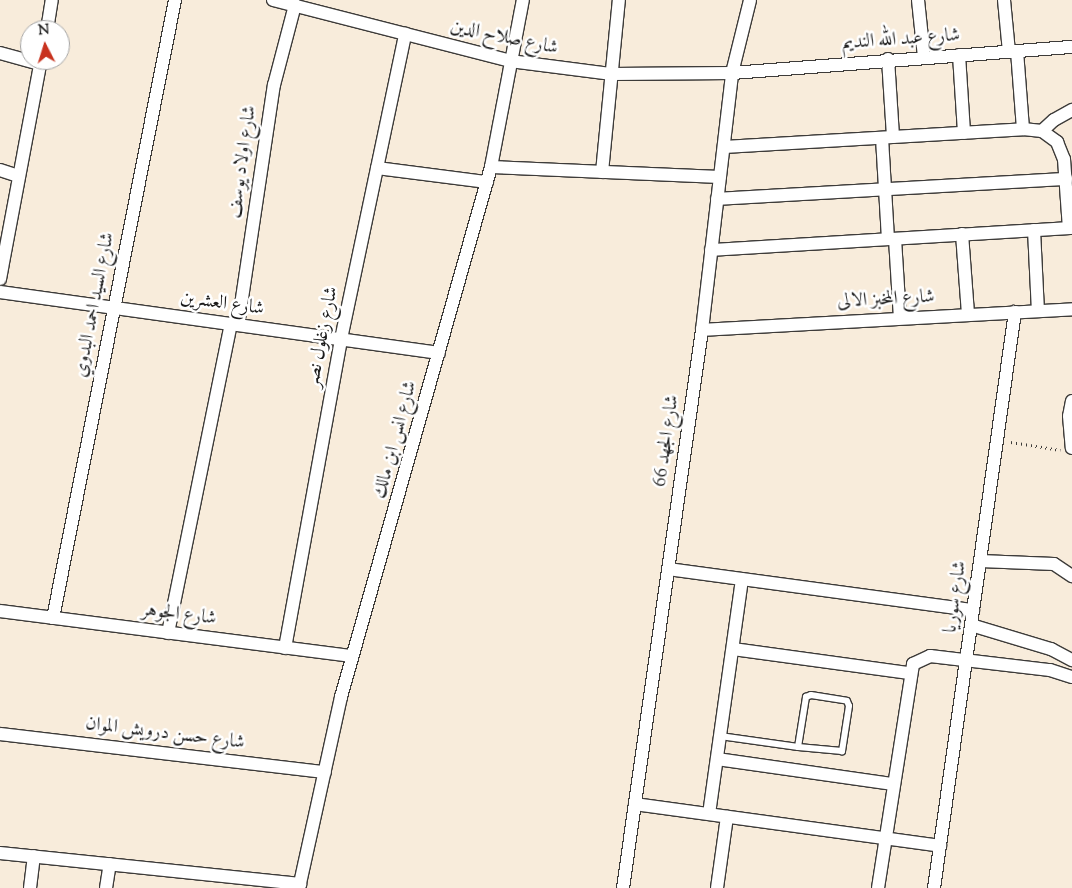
<!DOCTYPE html>
<html>
<head>
<meta charset="utf-8">
<style>
	body { margin:0 }
	#map { position:relative; width:1072px; height:888px; overflow:hidden; background:#f8ecdb; font-family:"Sorts Mill Goudy",Amiri,serif }
	div>[style] { position:absolute }
	.path>* { height:2.5px; margin-top:-1.25px; transform-origin:0; background:repeating-linear-gradient(90deg,#3d3b39 0 1px,transparent 0 5px) }
	.roads { filter:drop-shadow(1px 0 #3d3b39) drop-shadow(-1px 0 #3d3b39) drop-shadow(0 1px #3d3b39) drop-shadow(0 -1px #3d3b39) }
	.lane>* { height:6px; margin:-3px; padding:0 3px; transform-origin:3px; border-radius:3px; background:#fff }
	.street>* { height:12px; margin:-6px; padding:0 6px; transform-origin:6px; border-radius:6px; background:#fff }
	span { translate:-50% -50%; white-space:nowrap; text-align:center; line-height:1.15; -webkit-text-stroke:5px #fff; paint-order:stroke }
	.street-label { font-size:19px; color:#1c1c1c }
	.north { position:absolute; left:20px; top:20px; width:50px; height:50px; box-sizing:border-box; background:#fff; border:1px solid #a4a4a4; border-radius:50%; rotate:355deg; font-size:14px; font-weight:700; line-height:20px; text-align:center; color:#1c1c1c }
	.north::after { content:''; display:block; margin:auto; width:18px; height:22px; background:#c8321e; clip-path:polygon(50% 0,100% 100%,50% 72%,0 100%) }
</style>
</head>
<body>
<div id="map">
	<div class="path">
		<i style="left:1011px;top:442px;width:50px;rotate:9.3deg"></i>
	</div>
	<div class="roads">
		<div class="lane">
			<i style="left:720px;top:736px;width:79px;rotate:8deg"></i>
			<i style="left:798px;top:747px;width:51px;rotate:-80.9deg"></i>
			<i style="left:806px;top:697px;width:5px;rotate:-22deg"></i>
			<i style="left:811px;top:695px;width:36px;rotate:9deg"></i>
			<i style="left:847px;top:701px;width:5px;rotate:68deg"></i>
			<i style="left:849px;top:706px;width:46px;rotate:98.8deg"></i>
			<i style="left:842px;top:751px;width:44px;rotate:-174.8deg"></i>
		</div>
		<div class="street">
			<i style="left:273px;top:0;width:245px;rotate:14.4deg"></i>
			<i style="left:510px;top:61px;width:103px;rotate:7.3deg"></i>
			<i style="left:612px;top:74px;width:120px;rotate:-0.5deg"></i>
			<i style="left:732px;top:73px;width:341px;rotate:-4.4deg"></i>
			<i style="left:918px;top:0;width:57px;rotate:84deg"></i>
			<i style="left:1004px;top:0;width:52px;rotate:84.5deg"></i>
			<i style="left:47px;top:30px;width:30px;rotate:-81deg"></i>
			<i style="left:1017px;top:51px;width:78px;rotate:85.6deg"></i>
			<i style="left:0;top:53px;width:41px;rotate:15.4deg"></i>
			<i style="left:959px;top:55px;width:78px;rotate:86.3deg"></i>
			<i style="left:888px;top:59px;width:78px;rotate:86.3deg"></i>
			<i style="left:1042px;top:131px;width:16px;rotate:-43deg"></i>
			<i style="left:1054px;top:120px;width:21px;rotate:-29deg"></i>
			<i style="left:882px;top:138px;width:101px;rotate:86.6deg"></i>
			<i style="left:724px;top:147px;width:300px;rotate:-3.4deg"></i>
			<i style="left:1023px;top:129px;width:19px;rotate:6deg"></i>
			<i style="left:1042px;top:131px;width:19px;rotate:36deg"></i>
			<i style="left:1057px;top:142px;width:18px;rotate:68deg"></i>
			<i style="left:1064px;top:159px;width:69px;rotate:85.9deg"></i>
			<i style="left:491px;top:167px;width:229px;rotate:2.5deg"></i>
			<i style="left:377px;top:168px;width:111px;rotate:7.3deg"></i>
			<i style="left:0;top:170px;width:20px;rotate:18deg"></i>
			<i style="left:602px;top:172px;width:173px;rotate:-84.4deg"></i>
			<i style="left:717px;top:199px;width:350px;rotate:-3.3deg"></i>
			<i style="left:1034px;top:230px;width:81px;rotate:87.2deg"></i>
			<i style="left:962px;top:234px;width:80px;rotate:85.7deg"></i>
			<i style="left:895px;top:239px;width:79px;rotate:86.4deg"></i>
			<i style="left:711px;top:250px;width:362px;rotate:-3.5deg"></i>
			<i style="left:0;top:279px;width:223px;rotate:-79.4deg"></i>
			<i style="left:0;top:292px;width:443px;rotate:7.9deg"></i>
			<i style="left:238px;top:325px;width:243px;rotate:-81.5deg"></i>
			<i style="left:274px;top:85px;width:83px;rotate:-75.3deg"></i>
			<i style="left:702px;top:330px;width:371px;rotate:-3.2deg"></i>
			<i style="left:1072px;top:401px;width:15px;rotate:101deg"></i>
			<i style="left:1069px;top:416px;width:32px;rotate:85deg"></i>
			<i style="left:980px;top:561px;width:74px;rotate:2.3deg"></i>
			<i style="left:1054px;top:564px;width:22px;rotate:34deg"></i>
			<i style="left:668px;top:569px;width:308px;rotate:7.7deg"></i>
			<i style="left:0;top:611px;width:355px;rotate:7.3deg"></i>
			<i style="left:53px;top:618px;width:630px;rotate:-78.83deg"></i>
			<i style="left:971px;top:625px;width:84px;rotate:16.7deg"></i>
			<i style="left:1051px;top:649px;width:24px;rotate:28deg"></i>
			<i style="left:168px;top:633px;width:315px;rotate:-78.5deg"></i>
			<i style="left:285px;top:648px;width:314px;rotate:-79.7deg"></i>
			<i style="left:341px;top:339px;width:312px;rotate:-78.1deg"></i>
			<i style="left:733px;top:649px;width:178px;rotate:7.8deg"></i>
			<i style="left:0;top:734px;width:327px;rotate:6.7deg"></i>
			<i style="left:717px;top:759px;width:178px;rotate:8.1deg"></i>
			<i style="left:635px;top:804px;width:308px;rotate:7.8deg"></i>
			<i style="left:709px;top:814px;width:237px;rotate:-82deg"></i>
			<i style="left:0;top:853px;width:302px;rotate:5.9deg"></i>
			<i style="left:30px;top:888px;width:32px;rotate:-83deg"></i>
			<i style="left:106px;top:888px;width:24px;rotate:-81deg"></i>
			<i style="left:299px;top:888px;width:196px;rotate:-77.6deg"></i>
			<i style="left:341px;top:697px;width:551px;rotate:-74.2deg"></i>
			<i style="left:491px;top:167px;width:170px;rotate:-79.2deg"></i>
			<i style="left:623px;top:888px;width:564px;rotate:-81.94deg"></i>
			<i style="left:702px;top:330px;width:259px;rotate:-83.3deg"></i>
			<i style="left:732px;top:73px;width:75px;rotate:-76.1deg"></i>
			<i style="left:717px;top:888px;width:72px;rotate:-82deg"></i>
			<i style="left:878px;top:888px;width:227px;rotate:-81.1deg"></i>
			<i style="left:913px;top:664px;width:19px;rotate:-25deg"></i>
			<i style="left:930px;top:656px;width:121px;rotate:6.7deg"></i>
			<i style="left:1050px;top:670px;width:23px;rotate:18deg"></i>
			<i style="left:934px;top:888px;width:582px;rotate:-82deg"></i>
		</div>
	</div>
	<div class="street-label">
		<span style="left:504px;top:38px;rotate:12deg">شارع صلاح الدين</span>
		<span style="left:901px;top:40px;rotate:-4deg">شارع عبد الله النديم</span>
		<span style="left:243px;top:162px;rotate:-82deg">شارع اولاد يوسف</span>
		<span style="left:886px;top:300px;rotate:-3deg">شارع المخبز الالى</span>
		<span style="left:222px;top:304px;rotate:8deg">شارع العشرين</span>
		<span style="left:95px;top:305px;rotate:-79deg">شارع السيد احمد البدوي</span>
		<span style="left:323px;top:337px;rotate:-79deg">شارع زغلول نصر</span>
		<span style="left:396px;top:440px;rotate:-75deg">شارع انس ابن مالك</span>
		<span style="left:667px;top:441px;rotate:-82deg">شارع الجهد 66</span>
		<span style="left:956px;top:597px;rotate:-82deg">شارع سوريا</span>
		<span style="left:179px;top:615px;rotate:7deg">شارع الجوهر</span>
		<span style="left:165px;top:734px;rotate:7deg">شارع حسن درويش الموان</span>
	</div>
	<div class="north">N</div>
</div>
</body>
</html>
